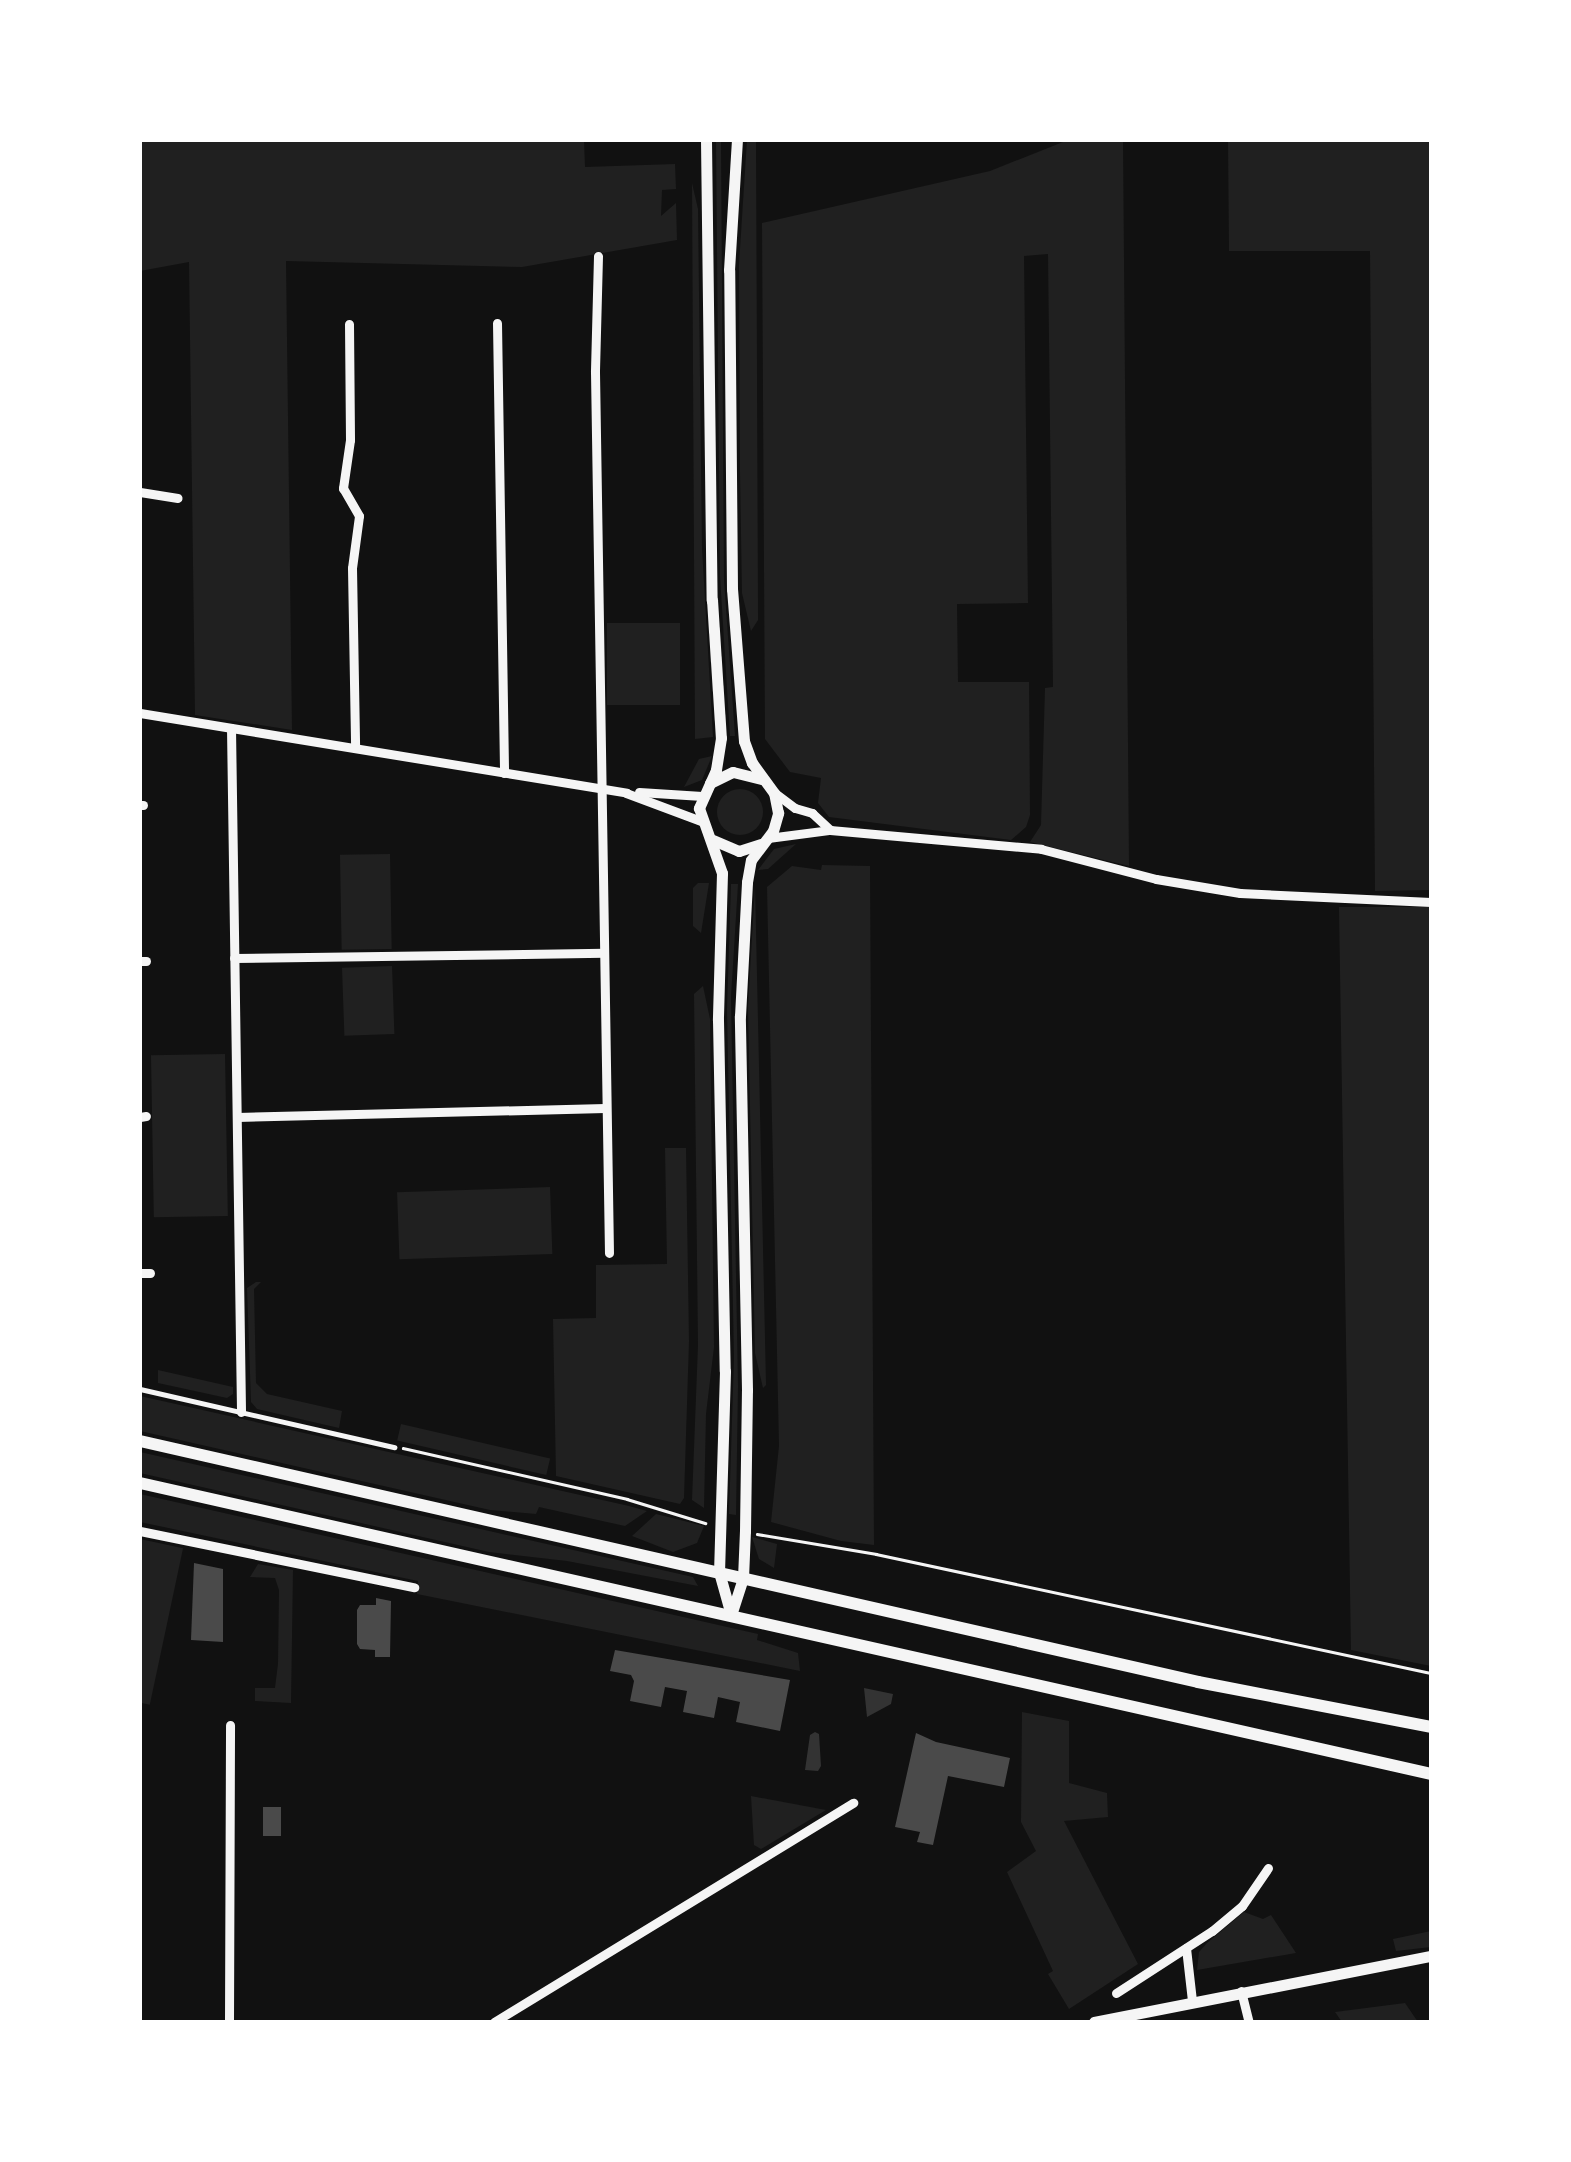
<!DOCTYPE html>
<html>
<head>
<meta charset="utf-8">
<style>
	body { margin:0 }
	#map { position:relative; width:1571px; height:2162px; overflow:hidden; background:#111; font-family:Montserrat,sans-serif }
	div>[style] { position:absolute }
	.green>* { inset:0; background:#202020; transform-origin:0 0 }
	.round { border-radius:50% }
	.water>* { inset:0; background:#333 }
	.building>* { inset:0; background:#4a4a4a; transform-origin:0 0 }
	.path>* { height:2.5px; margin:-1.25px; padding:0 1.25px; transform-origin:1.25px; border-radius:1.25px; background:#f5f5f5 }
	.service>* { height:5px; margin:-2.5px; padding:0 2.5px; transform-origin:2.5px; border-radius:2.5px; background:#f5f5f5 }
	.minor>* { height:9px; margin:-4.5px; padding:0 4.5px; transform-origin:4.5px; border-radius:4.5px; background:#f5f5f5 }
	.tertiary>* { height:11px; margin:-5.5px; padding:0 5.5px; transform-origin:5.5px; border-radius:5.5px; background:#f5f5f5 }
	.secondary>* { height:12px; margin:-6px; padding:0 6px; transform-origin:6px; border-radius:6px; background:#f5f5f5 }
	span { translate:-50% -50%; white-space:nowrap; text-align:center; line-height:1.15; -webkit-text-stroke:10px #fff; paint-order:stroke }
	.frame { position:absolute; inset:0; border:142px solid #fff; pointer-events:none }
</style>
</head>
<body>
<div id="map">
	<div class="green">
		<i style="clip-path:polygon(140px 140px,584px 140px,585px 167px,675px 164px,676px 189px,662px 190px,661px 216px,676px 203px,677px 240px,522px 267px,286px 261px,292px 730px,195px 715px,189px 262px,140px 271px)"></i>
		<i style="clip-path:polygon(716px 140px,721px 140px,724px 580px,735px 736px,730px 736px,720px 576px)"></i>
		<i style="clip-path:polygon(747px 140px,756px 140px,758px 620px,751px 631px,742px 593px,740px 471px,739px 265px)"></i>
		<i style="clip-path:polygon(1068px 140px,1123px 140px,1129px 866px,1030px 842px,1041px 825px,1045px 688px,1053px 687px,1048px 254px,1024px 256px,1028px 603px,957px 604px,958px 682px,1029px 682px,1030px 815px,1026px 827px,1011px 840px,829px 817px,818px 803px,821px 778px,790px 772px,765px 739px,762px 223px,990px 171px)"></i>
		<i style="clip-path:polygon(1228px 140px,1431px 140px,1431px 890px,1375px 891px,1370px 251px,1229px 251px)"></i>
		<i style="clip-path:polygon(692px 183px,698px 209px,702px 548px,713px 737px,695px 739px)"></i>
		<i style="left:607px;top:623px;width:73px;height:82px"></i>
		<i style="clip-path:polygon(712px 756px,702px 780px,684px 787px,699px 759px)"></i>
		<i class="round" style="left:717px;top:789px;width:46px;height:46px"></i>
		<i style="clip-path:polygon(796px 844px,768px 869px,758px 870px,774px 849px)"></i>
		<i style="left:390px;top:854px;width:95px;height:50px;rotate:89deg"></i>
		<i style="clip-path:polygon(822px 865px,870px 866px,874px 1545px,841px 1541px,771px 1522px,779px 1446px,767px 887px,792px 866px,821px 870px)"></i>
		<i style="clip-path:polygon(698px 883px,709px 883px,701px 933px,693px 926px,693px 888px)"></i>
		<i style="clip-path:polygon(731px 884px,738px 884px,731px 997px,738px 1386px,736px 1515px,729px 1514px,734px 1358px,727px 1009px)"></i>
		<i style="clip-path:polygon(755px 886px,766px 1385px,763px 1388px,755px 1353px,748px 1006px)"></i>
		<i style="clip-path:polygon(1339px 907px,1431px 907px,1431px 1666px,1351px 1650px)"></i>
		<i style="left:392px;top:966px;width:68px;height:50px;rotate:88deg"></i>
		<i style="clip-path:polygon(703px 986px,710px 1019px,714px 1347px,706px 1414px,704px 1508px,692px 1500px,698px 1345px,694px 994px)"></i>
		<i style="left:225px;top:1054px;width:162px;height:74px;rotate:89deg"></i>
		<i style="clip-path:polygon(665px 1148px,686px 1148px,689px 1341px,684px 1498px,680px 1504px,556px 1476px,553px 1319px,596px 1318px,596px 1265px,667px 1264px)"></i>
		<i style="left:550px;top:1187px;width:67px;height:153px;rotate:88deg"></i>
		<i style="clip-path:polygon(256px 1282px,261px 1282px,254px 1289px,256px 1383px,267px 1394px,342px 1411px,339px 1428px,257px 1409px,251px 1402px,247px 1288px)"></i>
		<i style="clip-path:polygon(158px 1370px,233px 1387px,233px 1394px,227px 1398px,158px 1383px)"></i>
		<i style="clip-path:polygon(140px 1396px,629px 1506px,647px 1511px,625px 1526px,539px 1507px,536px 1514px,490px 1510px,140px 1431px)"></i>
		<i style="left:401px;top:1424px;width:153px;height:17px;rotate:13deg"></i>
		<i style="clip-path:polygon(140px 1452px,693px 1577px,698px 1586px,567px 1561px,489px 1552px,140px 1473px)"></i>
		<i style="clip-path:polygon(140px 1494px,758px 1634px,757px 1640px,798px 1653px,800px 1671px,417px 1594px,418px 1581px,140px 1522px)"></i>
		<i style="clip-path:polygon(656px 1514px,704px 1526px,697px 1543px,673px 1552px,632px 1536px)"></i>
		<i style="clip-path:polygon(752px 1537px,777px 1544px,774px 1568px,759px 1559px)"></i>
		<i style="left:140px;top:1539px;width:44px;height:160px;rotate:12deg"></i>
		<i style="clip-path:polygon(258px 1564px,293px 1570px,291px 1703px,255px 1701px,255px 1688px,275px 1688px,278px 1664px,279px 1590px,275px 1578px,250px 1577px)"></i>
		<i style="clip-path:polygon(1022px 1712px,1069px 1721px,1069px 1783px,1107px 1793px,1108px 1817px,1064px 1821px,1138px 1964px,1069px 2009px,1048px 1974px,1053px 1971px,1007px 1872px,1036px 1851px,1021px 1822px)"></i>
		<i style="clip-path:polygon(751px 1796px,826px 1810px,761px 1849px,754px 1845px)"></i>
		<i style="clip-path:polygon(1244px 1912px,1263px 1919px,1271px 1915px,1296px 1953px,1197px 1970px,1199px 1952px,1207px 1943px)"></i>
		<i style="clip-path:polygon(1431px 1931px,1431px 1947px,1396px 1951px,1393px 1939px)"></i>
		<i style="clip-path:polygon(1405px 2003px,1418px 2022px,1342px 2022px,1335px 2012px)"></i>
	</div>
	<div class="water">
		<i style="clip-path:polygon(864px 1688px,893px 1694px,891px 1704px,867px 1717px)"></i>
		<i style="clip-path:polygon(815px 1732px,819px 1734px,821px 1766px,818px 1771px,805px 1770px,810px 1735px)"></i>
	</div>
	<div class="building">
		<i style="clip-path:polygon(194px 1563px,223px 1569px,223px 1642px,191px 1640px)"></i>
		<i style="clip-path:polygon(376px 1598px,391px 1601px,390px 1657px,375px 1657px,375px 1650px,360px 1649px,357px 1644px,357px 1610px,360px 1605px,376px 1605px)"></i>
		<i style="clip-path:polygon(615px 1650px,790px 1680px,780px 1731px,736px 1722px,740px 1702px,718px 1697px,714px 1718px,683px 1712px,687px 1691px,665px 1687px,661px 1707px,630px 1701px,634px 1681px,631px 1675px,610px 1671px)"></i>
		<i style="clip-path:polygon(916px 1733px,936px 1742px,1010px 1758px,1004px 1787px,948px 1776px,933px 1845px,917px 1842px,920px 1832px,895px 1827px)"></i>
		<i style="left:263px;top:1807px;width:18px;height:29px"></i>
	</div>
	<div class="path">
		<i style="left:403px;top:1448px;width:230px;rotate:12.8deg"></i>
		<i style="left:627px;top:1499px;width:82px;rotate:17.1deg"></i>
		<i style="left:757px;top:1534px;width:121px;rotate:9.5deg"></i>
		<i style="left:876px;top:1554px;width:568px;rotate:12.1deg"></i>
	</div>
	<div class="service">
		<i style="left:140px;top:1389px;width:261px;rotate:12.9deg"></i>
	</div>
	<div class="minor">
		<i style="left:598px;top:256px;width:116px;rotate:91.5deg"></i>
		<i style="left:595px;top:372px;width:881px;rotate:89.09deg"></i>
		<i style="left:497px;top:323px;width:450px;rotate:89.1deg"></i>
		<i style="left:349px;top:324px;width:116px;rotate:89.5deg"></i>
		<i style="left:350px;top:440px;width:49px;rotate:98.3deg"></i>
		<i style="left:343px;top:488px;width:32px;rotate:60deg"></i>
		<i style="left:359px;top:516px;width:52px;rotate:97.7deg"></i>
		<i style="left:352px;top:568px;width:180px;rotate:89deg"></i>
		<i style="left:140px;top:492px;width:38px;rotate:9deg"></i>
		<i style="left:140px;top:713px;width:493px;rotate:9.3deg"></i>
		<i style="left:626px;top:793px;width:80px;rotate:20.5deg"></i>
		<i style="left:231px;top:728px;width:684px;rotate:89.16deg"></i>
		<i style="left:639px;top:792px;width:63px;rotate:3.6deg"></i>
		<i style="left:775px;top:793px;width:25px;rotate:37deg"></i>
		<i style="left:795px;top:808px;width:18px;rotate:16deg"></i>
		<i style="left:812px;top:813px;width:25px;rotate:43deg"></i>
		<i style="left:140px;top:805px;width:3px"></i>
		<i style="left:768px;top:838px;width:63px;rotate:-7.4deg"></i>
		<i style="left:830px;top:830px;width:212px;rotate:5.1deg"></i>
		<i style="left:1041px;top:849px;width:119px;rotate:14.6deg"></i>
		<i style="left:1156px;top:879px;width:85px;rotate:9.5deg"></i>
		<i style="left:1240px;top:893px;width:191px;rotate:2.7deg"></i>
		<i style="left:234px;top:958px;width:370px;rotate:-0.8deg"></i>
		<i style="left:140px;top:961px;width:6px"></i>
		<i style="left:140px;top:1117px;width:6px;rotate:-9deg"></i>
		<i style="left:237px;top:1117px;width:368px;rotate:-1.4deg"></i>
		<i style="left:140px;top:1273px;width:10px"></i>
		<i style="left:140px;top:1531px;width:280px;rotate:11.6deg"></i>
		<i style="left:1186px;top:1948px;width:53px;rotate:83.5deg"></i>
		<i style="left:1241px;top:1991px;width:32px;rotate:76deg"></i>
		<i style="left:1116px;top:1993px;width:114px;rotate:-32.9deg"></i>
		<i style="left:1212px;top:1931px;width:39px;rotate:-40deg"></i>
		<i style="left:1242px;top:1906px;width:46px;rotate:-55.6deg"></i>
		<i style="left:229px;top:2022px;width:297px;rotate:-89.8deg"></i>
		<i style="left:494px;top:2022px;width:421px;rotate:-31.4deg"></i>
	</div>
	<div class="tertiary">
		<i style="left:706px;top:140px;width:460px;rotate:89.3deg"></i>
		<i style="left:712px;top:600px;width:138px;rotate:86.3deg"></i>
		<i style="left:721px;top:738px;width:32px;rotate:99deg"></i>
		<i style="left:716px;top:770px;width:42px;rotate:114.1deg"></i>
		<i style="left:699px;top:808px;width:69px;rotate:70.5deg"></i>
		<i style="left:722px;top:873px;width:147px;rotate:91.6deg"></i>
		<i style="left:718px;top:1020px;width:351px;rotate:88.9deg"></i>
		<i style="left:725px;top:1371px;width:201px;rotate:91.7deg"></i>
		<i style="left:719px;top:1572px;width:45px;rotate:74.4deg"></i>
		<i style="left:710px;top:783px;width:25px;rotate:-26deg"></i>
		<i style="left:733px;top:772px;width:29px;rotate:14deg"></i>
		<i style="left:713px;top:840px;width:28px;rotate:23deg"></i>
		<i style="left:739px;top:851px;width:23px;rotate:-18deg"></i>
		<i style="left:731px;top:1615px;width:39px;rotate:-72deg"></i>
		<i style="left:743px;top:1578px;width:47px;rotate:-87.6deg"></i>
		<i style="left:745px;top:1531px;width:141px;rotate:-89.2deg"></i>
		<i style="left:747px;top:1390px;width:374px;rotate:-91.1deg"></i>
		<i style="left:740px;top:1016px;width:134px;rotate:-87deg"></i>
		<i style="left:747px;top:882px;width:22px;rotate:-80deg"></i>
		<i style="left:751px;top:860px;width:36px;rotate:-53deg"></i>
		<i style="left:773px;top:831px;width:19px;rotate:-74deg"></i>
		<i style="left:778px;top:813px;width:20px;rotate:-101deg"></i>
		<i style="left:774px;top:793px;width:37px;rotate:-126deg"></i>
		<i style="left:752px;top:763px;width:23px;rotate:-110deg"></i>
		<i style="left:744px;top:741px;width:152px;rotate:-94.5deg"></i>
		<i style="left:732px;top:589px;width:319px;rotate:-90.5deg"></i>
		<i style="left:729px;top:270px;width:130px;rotate:-86.5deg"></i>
		<i style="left:1094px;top:2022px;width:343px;rotate:-11.1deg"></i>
	</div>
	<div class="secondary">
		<i style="left:140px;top:1441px;width:1085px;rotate:12.83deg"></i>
		<i style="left:1198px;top:1682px;width:237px;rotate:10.9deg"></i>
		<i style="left:140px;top:1483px;width:1323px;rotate:12.7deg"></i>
	</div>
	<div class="frame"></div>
</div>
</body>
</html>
